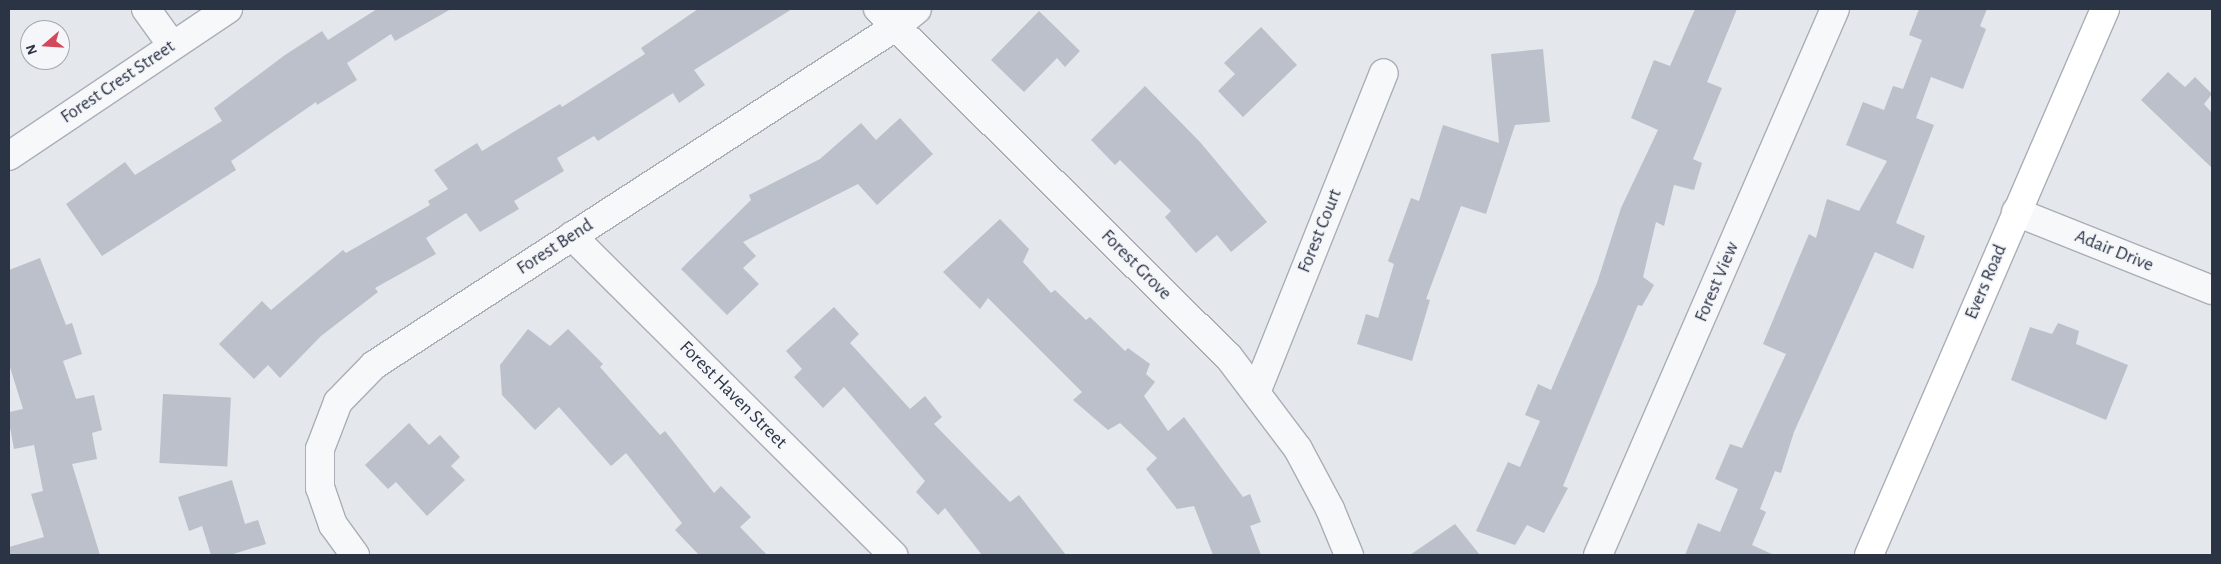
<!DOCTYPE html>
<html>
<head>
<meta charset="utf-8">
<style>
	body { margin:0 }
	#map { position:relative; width:2221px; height:564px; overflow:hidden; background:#e4e7ec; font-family:"Alegreya Sans",sans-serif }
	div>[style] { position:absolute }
	.building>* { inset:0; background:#bbc0ca; transform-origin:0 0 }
	.roads { filter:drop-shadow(1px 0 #a9aeb7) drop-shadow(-1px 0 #a9aeb7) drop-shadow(0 1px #a9aeb7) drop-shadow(0 -1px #a9aeb7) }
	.minor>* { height:28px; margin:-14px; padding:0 14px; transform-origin:14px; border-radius:14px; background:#f7f8fa }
	.secondary>* { height:28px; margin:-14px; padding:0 14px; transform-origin:14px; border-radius:14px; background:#fff }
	span { translate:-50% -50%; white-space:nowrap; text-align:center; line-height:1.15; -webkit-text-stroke:4px #f4f6f9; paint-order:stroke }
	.street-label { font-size:19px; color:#2b3445 }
	.frame { position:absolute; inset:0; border:10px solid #2b3445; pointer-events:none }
	.north { position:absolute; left:20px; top:20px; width:50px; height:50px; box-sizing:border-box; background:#f4f6f9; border:1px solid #a4a8b1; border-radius:50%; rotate:251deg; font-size:14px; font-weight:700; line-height:20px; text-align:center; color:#2b3445 }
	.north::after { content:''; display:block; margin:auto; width:18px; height:22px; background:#d1495b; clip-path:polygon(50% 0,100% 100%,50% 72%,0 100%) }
</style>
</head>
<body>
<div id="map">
	<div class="building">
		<i style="clip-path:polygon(377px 9px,451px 9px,395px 41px,391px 34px,347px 63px,357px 80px,317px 105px,316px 102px,231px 161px,236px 170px,102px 256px,66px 204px,125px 162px,135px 175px,222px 121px,214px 108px,285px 55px,322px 31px,328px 40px)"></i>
		<i style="clip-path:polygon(698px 9px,792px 9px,694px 70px,705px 85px,679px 103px,673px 93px,598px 141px,594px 136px,557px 158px,564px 171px,514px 201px,519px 209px,480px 232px,466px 213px,426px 238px,436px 254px,375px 288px,378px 292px,321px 336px,280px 378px,268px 365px,254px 379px,219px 344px,262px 301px,271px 310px,343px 250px,346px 253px,430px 205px,428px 201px,448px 189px,434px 170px,477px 143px,482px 151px,560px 104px,562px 107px,645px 54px,641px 48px)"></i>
		<i style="clip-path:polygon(1695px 9px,1737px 9px,1707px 82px,1722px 88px,1693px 159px,1702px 163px,1694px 190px,1674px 185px,1664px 226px,1656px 222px,1643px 277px,1654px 285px,1642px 306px,1638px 305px,1563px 486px,1568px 488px,1544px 533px,1527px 525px,1515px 545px,1476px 531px,1508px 462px,1520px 467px,1540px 421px,1525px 415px,1538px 384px,1551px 390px,1597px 283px,1621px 208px,1658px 130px,1631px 118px,1654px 60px,1670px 66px)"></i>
		<i style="clip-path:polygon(1919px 9px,1987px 9px,1980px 26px,1986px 29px,1963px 89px,1931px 77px,1916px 118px,1934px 125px,1896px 223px,1925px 236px,1913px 269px,1875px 252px,1794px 432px,1781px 473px,1775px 471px,1760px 509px,1766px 512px,1752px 545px,1774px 555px,1685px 555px,1698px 523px,1720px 532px,1738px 489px,1715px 479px,1730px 444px,1742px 448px,1786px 354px,1763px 344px,1809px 234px,1816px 238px,1827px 199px,1859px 211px,1887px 161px,1846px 145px,1863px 102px,1884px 110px,1893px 86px,1903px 89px,1922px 40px,1909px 35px)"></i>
		<i style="clip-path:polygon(1039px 11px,1080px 51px,1065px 67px,1057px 58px,1024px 92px,991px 60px)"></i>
		<i style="clip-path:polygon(1261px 27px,1297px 65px,1243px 117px,1218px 91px,1235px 74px,1224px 63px)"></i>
		<i style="clip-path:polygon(1543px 49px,1550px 122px,1515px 125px,1486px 214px,1461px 206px,1426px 299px,1430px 300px,1412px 361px,1357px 344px,1366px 314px,1378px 318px,1394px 264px,1388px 261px,1411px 198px,1419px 201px,1443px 125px,1499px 143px,1491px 54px)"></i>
		<i style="clip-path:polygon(2168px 72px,2185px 87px,2195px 77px,2212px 94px,2204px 104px,2212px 113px,2212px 168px,2141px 100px)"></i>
		<i style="clip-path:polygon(1145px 86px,1200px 142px,1267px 222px,1231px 252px,1217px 235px,1196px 253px,1165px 217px,1171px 211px,1120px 160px,1115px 165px,1091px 140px)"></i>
		<i style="clip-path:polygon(900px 118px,933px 154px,877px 205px,858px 184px,743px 242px,756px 256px,743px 268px,759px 284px,727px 315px,681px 269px,751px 200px,749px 195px,820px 159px,861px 123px,876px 140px)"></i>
		<i style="clip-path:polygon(1000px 219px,1029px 249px,1023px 262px,1051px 293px,1055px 290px,1086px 320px,1090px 317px,1125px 351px,1128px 348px,1150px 364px,1146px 374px,1155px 382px,1144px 396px,1168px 431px,1184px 417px,1243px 497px,1250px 494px,1261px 522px,1250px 526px,1261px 555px,1213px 555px,1194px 506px,1177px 509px,1146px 469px,1157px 458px,1120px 423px,1108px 430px,1073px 400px,1082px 392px,988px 298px,980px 309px,943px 272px)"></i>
		<i style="clip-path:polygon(40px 258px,66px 325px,72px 323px,82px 354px,63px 361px,76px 399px,94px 395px,102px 430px,92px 433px,97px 459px,72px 464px,100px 555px,9px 555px,9px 547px,44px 537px,31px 494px,43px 491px,34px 445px,14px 449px,9px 422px,9px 412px,23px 409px,9px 364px,9px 270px)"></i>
		<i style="clip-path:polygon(834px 307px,859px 334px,850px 343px,910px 409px,925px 396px,942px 417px,934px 424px,1010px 502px,1019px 495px,1066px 555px,982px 555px,945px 508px,938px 515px,916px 492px,925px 481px,844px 387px,823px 408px,794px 377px,802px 369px,786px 351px)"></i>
		<i style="clip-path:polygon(2058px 323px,2079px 331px,2076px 344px,2128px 365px,2106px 420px,2011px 380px,2030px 327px,2052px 334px)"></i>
		<i style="clip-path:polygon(528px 329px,550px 346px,568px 329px,603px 364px,600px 367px,660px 435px,665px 431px,714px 493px,721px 486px,751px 517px,740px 527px,767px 555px,699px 555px,675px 530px,682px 523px,626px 453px,611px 466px,559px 407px,535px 430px,502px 395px,500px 365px)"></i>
		<i style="left:163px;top:394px;width:68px;height:69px;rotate:3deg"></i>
		<i style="clip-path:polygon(409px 423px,429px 445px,440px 435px,460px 457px,451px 466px,465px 480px,427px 516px,396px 482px,388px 489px,365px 465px)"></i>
		<i style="clip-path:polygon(232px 480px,245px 524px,258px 520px,266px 544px,230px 555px,211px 555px,202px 526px,189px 531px,178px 497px)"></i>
		<i style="clip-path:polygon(1455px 524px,1480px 555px,1410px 555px)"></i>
	</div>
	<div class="roads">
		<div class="minor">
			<i style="left:146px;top:9px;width:44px;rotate:54.2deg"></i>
			<i style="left:878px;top:9px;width:493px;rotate:44.8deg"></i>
			<i style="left:1228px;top:356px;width:116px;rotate:53deg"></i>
			<i style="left:1298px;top:449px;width:68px;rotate:61.9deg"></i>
			<i style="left:1330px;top:509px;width:50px;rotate:67.6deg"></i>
			<i style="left:9px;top:156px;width:264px;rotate:-33.9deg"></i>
			<i style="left:2016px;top:212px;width:211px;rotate:21.7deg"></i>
			<i style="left:572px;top:236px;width:453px;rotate:44.8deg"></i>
			<i style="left:1257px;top:390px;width:341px;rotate:-68.2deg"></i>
			<i style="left:355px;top:555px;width:37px;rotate:-126deg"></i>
			<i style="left:333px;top:525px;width:39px;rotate:-109deg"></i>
			<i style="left:320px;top:488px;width:39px;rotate:-90deg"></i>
			<i style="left:320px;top:449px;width:50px;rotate:-69deg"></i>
			<i style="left:338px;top:402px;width:52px;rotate:-45.8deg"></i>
			<i style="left:374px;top:365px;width:621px;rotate:-32.97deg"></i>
			<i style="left:895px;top:27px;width:28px;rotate:-39deg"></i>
			<i style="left:1598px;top:555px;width:595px;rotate:-66.54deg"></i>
		</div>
		<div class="secondary">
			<i style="left:1869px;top:555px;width:595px;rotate:-66.62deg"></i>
		</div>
	</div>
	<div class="street-label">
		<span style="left:118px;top:82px;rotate:-34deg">Forest Crest Street</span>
		<span style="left:1320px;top:231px;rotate:-68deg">Forest Court</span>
		<span style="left:555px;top:247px;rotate:-33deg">Forest Bend</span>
		<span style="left:2114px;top:251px;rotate:22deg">Adair Drive</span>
		<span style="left:1136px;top:265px;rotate:45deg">Forest Grove</span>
		<span style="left:1717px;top:282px;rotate:-67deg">Forest View</span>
		<span style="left:1986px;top:282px;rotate:-67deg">Evers Road</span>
		<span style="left:733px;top:395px;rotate:45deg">Forest Haven Street</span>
	</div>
	<div class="frame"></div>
	<div class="north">N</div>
</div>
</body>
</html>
